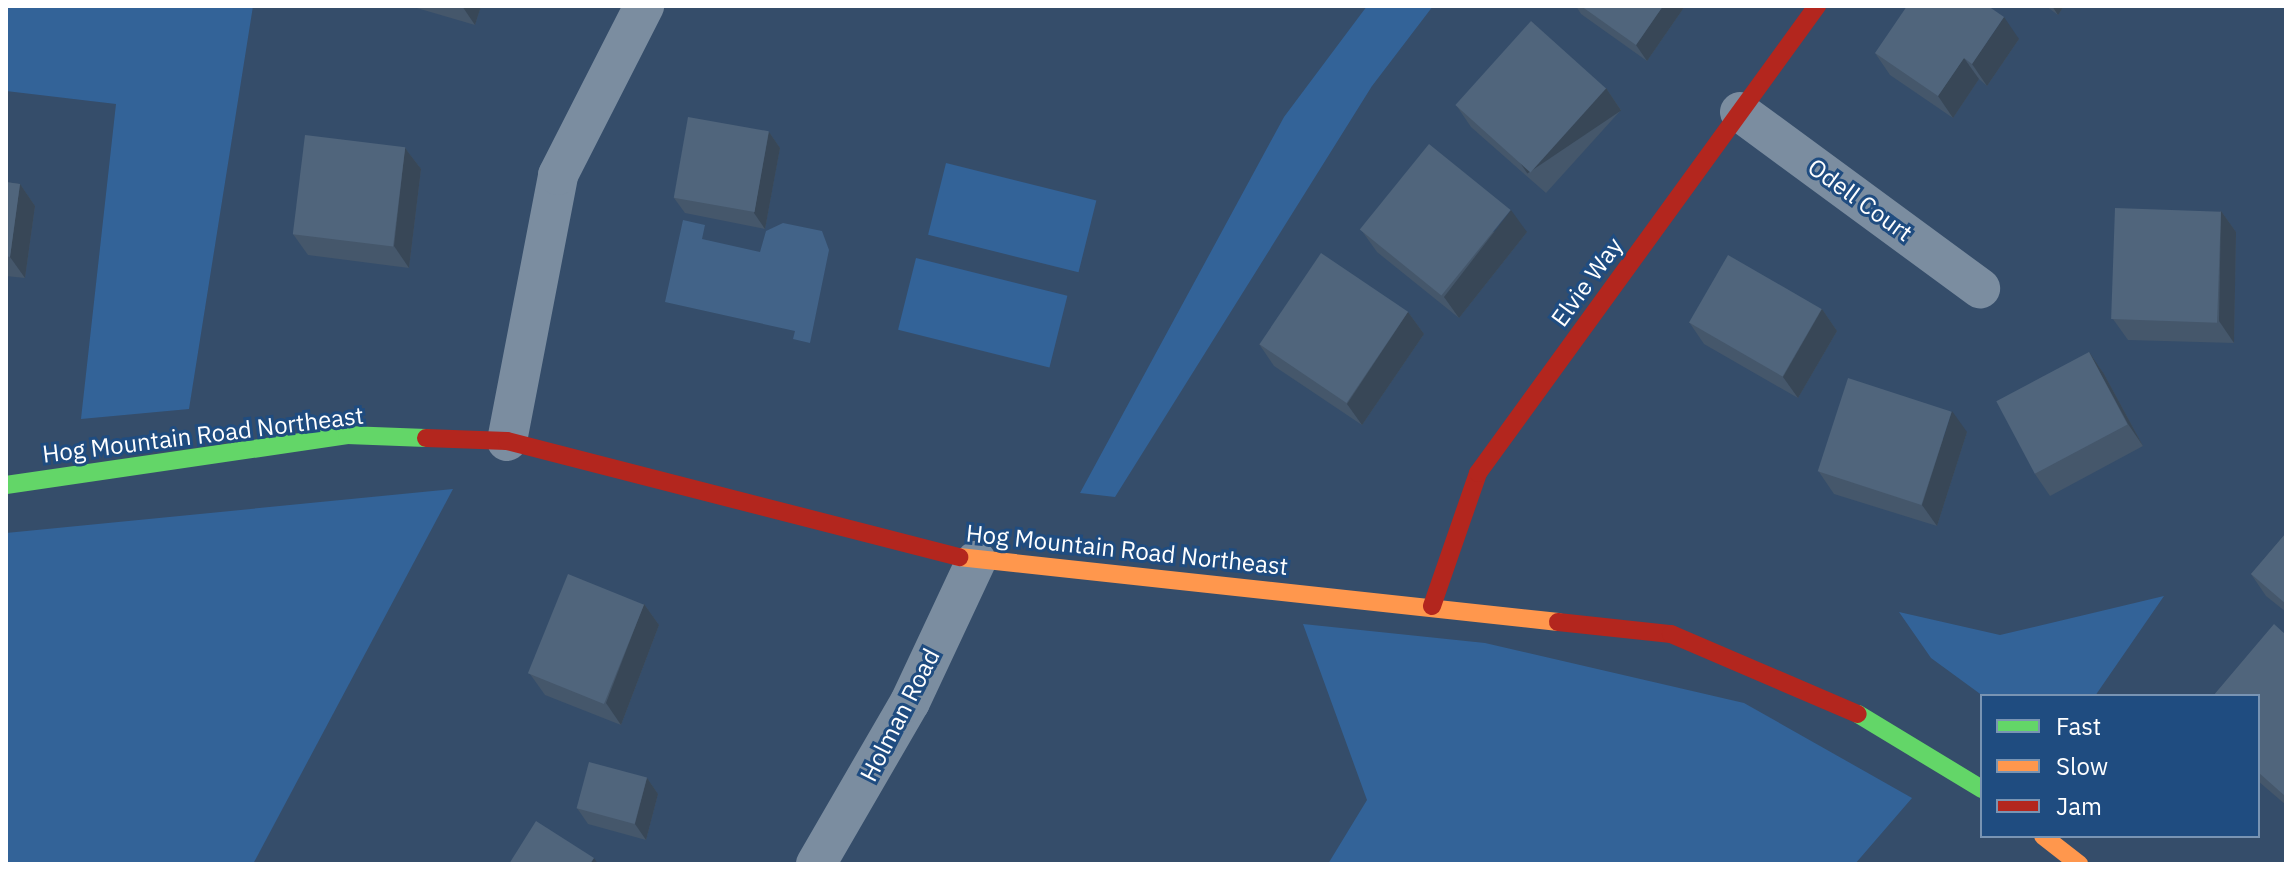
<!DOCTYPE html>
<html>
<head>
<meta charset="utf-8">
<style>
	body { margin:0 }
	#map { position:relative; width:2292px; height:870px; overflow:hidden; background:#354d6a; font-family:"IBM Plex Sans",sans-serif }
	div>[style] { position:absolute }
	.green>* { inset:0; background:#336398; transform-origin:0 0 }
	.water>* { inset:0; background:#426388 }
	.street>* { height:40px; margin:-20px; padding:0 20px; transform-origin:20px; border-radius:20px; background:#7b8da0 }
	.fast>* { height:18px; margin:-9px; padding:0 9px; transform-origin:9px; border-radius:9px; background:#63d668 }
	.slow>* { height:18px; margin:-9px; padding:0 9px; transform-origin:9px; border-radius:9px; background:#ff974d }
	.jam>* { height:18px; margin:-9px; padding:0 9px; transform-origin:9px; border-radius:9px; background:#b3261e }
	.wall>* { inset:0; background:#45576b }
	.shaded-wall>* { inset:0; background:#384757; transform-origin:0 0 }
	.building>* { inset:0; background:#50657c; transform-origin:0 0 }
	span { translate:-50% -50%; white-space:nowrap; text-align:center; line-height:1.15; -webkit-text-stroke:6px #1f4c80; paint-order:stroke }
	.street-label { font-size:24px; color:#fff }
	.frame { position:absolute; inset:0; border:8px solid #fff; pointer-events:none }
	.legend { position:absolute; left:1980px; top:694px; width:280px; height:144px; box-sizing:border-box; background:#1f4c80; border:2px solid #7994b3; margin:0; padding:10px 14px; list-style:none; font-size:24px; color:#fff }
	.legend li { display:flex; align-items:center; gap:16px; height:40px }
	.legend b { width:40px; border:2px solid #7994b3 }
</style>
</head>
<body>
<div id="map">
	<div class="green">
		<i style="clip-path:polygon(6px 6px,253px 6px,189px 409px,81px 419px,116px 104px,6px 91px)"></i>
		<i style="clip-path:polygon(1367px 6px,1433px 6px,1372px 86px,1115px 497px,1080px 493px,1284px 117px)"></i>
		<i style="left:946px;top:163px;width:155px;height:74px;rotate:14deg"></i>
		<i style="left:916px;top:258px;width:156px;height:74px;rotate:14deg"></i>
		<i style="clip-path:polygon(453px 489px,253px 864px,6px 864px,6px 533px)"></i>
		<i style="clip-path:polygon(2164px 596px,2095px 696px,1983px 696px,1931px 658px,1899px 612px,2000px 635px)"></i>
		<i style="clip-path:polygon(1303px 624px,1485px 643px,1744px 703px,1912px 798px,1855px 864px,1328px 864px,1367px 800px)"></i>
	</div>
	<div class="water">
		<i style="clip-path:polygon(683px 220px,705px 225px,702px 239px,760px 252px,766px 231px,783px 223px,822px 231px,829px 250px,810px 343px,793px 339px,795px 331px,665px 302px)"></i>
	</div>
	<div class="street">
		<i style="left:1740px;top:112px;width:298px;rotate:36.3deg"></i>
		<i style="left:507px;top:441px;width:271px;rotate:-79.1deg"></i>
		<i style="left:558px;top:175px;width:190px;rotate:-63deg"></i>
		<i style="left:816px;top:864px;width:187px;rotate:-59.9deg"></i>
		<i style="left:910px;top:702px;width:156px;rotate:-64.9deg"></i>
	</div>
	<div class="fast">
		<i style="left:6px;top:485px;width:345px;rotate:-8.3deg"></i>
		<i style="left:347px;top:435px;width:79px;rotate:2.2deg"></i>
		<i style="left:1858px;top:714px;width:145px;rotate:31.2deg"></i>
	</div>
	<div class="slow">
		<i style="left:959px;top:557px;width:603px;rotate:6.19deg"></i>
		<i style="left:2043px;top:836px;width:46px;rotate:37.9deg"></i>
	</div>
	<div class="jam">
		<i style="left:426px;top:438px;width:81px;rotate:2.1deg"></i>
		<i style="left:507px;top:441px;width:467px;rotate:14.4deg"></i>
		<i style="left:1432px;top:606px;width:141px;rotate:-70.9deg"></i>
		<i style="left:1478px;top:473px;width:577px;rotate:-54.02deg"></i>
		<i style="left:1558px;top:622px;width:114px;rotate:6.1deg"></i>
		<i style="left:1671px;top:634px;width:203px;rotate:23.2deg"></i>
	</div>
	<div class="wall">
		<i style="clip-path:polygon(410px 6px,481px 6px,475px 25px)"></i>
		<i style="clip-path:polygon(1576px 6px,1685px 6px,1647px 61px,1581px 14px)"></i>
		<i style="clip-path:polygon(2046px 6px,2064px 6px,2058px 15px)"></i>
		<i style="clip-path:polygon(2019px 39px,1987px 86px,1979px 79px,1953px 118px,1890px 75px,1875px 53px)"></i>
		<i style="clip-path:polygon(1606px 88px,1621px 110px,1546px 193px,1471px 127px,1456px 105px)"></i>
		<i style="clip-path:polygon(769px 132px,780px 148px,765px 229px,685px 213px,674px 198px)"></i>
		<i style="clip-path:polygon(405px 148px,421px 169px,409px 268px,308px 255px,293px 234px)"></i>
		<i style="clip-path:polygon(6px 182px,20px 184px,35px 206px,25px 278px,6px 276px)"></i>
		<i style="clip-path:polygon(2221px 211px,2236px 232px,2234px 343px,2128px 340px,2113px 319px)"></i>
		<i style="clip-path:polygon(1362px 231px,1527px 232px,1459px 318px,1377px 252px)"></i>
		<i style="clip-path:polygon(1822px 309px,1837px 331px,1798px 398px,1704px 344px,1689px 322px)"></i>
		<i style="clip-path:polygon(1408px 312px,1424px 334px,1362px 425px,1274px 366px,1259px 344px)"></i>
		<i style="clip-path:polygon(2089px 352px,2104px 374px,2143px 446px,2050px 496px,2035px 474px)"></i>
		<i style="clip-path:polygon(1967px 432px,1937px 526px,1834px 494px,1819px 472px)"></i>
		<i style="clip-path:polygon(2286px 533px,2286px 612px,2266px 596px,2251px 574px)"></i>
		<i style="clip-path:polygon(644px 604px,659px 625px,621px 725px,545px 695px,530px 674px)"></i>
		<i style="clip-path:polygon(2286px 635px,2286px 805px,2258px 781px,2258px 696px)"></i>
		<i style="clip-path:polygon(647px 778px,658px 794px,646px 840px,588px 824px,577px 808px)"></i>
	</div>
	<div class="shaded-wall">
		<i style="clip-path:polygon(462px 6px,481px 6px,475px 25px)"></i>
		<i style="clip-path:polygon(1663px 6px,1685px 6px,1647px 61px,1636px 45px)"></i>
		<i style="clip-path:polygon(2052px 6px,2064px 6px,2058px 15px)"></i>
		<i style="clip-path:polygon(2004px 17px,2019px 39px,1987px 86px,1972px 64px)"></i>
		<i style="clip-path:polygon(1964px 58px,1979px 79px,1953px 118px,1938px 96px)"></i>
		<i style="left:1606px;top:88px;width:27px;height:113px;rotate:56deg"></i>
		<i style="clip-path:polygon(769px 132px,780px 148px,765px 229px,754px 213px)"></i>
		<i style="clip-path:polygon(405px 148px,421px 169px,409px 268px,394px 246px)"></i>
		<i style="clip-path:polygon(20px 184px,35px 206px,25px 278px,10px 257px)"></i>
		<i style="clip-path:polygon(1511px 210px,1527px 232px,1459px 318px,1444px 297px)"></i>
		<i style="clip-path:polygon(2221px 211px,2236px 232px,2234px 343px,2219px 321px)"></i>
		<i style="clip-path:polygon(1822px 309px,1837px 331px,1798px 398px,1783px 377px)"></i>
		<i style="clip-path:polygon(1408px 312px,1424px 334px,1362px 425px,1347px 404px)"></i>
		<i style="clip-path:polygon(2089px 352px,2104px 374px,2143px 446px,2128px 424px)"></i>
		<i style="clip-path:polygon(1952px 411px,1967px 432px,1937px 526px,1922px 505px)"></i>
		<i style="clip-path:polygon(644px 604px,659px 625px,621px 725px,606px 703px)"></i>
		<i style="clip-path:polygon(647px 778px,658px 794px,646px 840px,635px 824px)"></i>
		<i style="clip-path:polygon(594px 858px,598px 864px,590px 864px)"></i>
	</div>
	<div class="building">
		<i style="clip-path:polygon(1581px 6px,1663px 6px,1636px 45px)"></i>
		<i style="clip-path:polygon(1907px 6px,1988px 6px,2004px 17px,1972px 64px,1964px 58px,1938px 96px,1875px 53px)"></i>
		<i style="left:1531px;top:21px;width:101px;height:113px;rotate:42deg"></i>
		<i style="left:688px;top:117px;width:82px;height:82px;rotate:10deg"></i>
		<i style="left:305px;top:135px;width:101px;height:100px;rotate:7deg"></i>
		<i style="left:1429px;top:144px;width:105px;height:110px;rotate:39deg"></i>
		<i style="clip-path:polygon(6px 182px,20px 184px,10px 257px,6px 256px)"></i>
		<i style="left:2115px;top:208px;width:106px;height:111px;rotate:2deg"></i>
		<i style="left:1321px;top:253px;width:105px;height:110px;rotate:34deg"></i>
		<i style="left:1728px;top:255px;width:108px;height:78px;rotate:30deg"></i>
		<i style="left:2089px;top:352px;width:82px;height:105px;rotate:62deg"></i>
		<i style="left:1848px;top:378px;width:109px;height:98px;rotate:18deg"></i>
		<i style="clip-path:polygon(2286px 533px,2286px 604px,2251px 574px)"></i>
		<i style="left:568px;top:574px;width:82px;height:107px;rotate:22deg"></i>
		<i style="clip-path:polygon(2274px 624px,2286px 635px,2285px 796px,2258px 772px,2258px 696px,2213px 696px)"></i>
		<i style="left:589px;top:762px;width:60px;height:48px;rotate:15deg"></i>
		<i style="clip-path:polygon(536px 821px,594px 858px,590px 864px,509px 864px)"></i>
	</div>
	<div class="street-label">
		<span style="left:1860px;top:200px;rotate:36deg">Odell Court</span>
		<span style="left:1587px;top:282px;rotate:-54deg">Elvie Way</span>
		<span style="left:203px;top:435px;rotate:-7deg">Hog Mountain Road Northeast</span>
		<span style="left:1127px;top:550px;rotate:6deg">Hog Mountain Road Northeast</span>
		<span style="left:900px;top:715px;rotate:-63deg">Holman Road</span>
	</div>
	<div class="frame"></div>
	<ul class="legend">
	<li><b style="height:10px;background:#63d668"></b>Fast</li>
	<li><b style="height:10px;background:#ff974d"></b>Slow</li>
	<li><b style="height:10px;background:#b3261e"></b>Jam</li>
	</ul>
</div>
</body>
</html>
